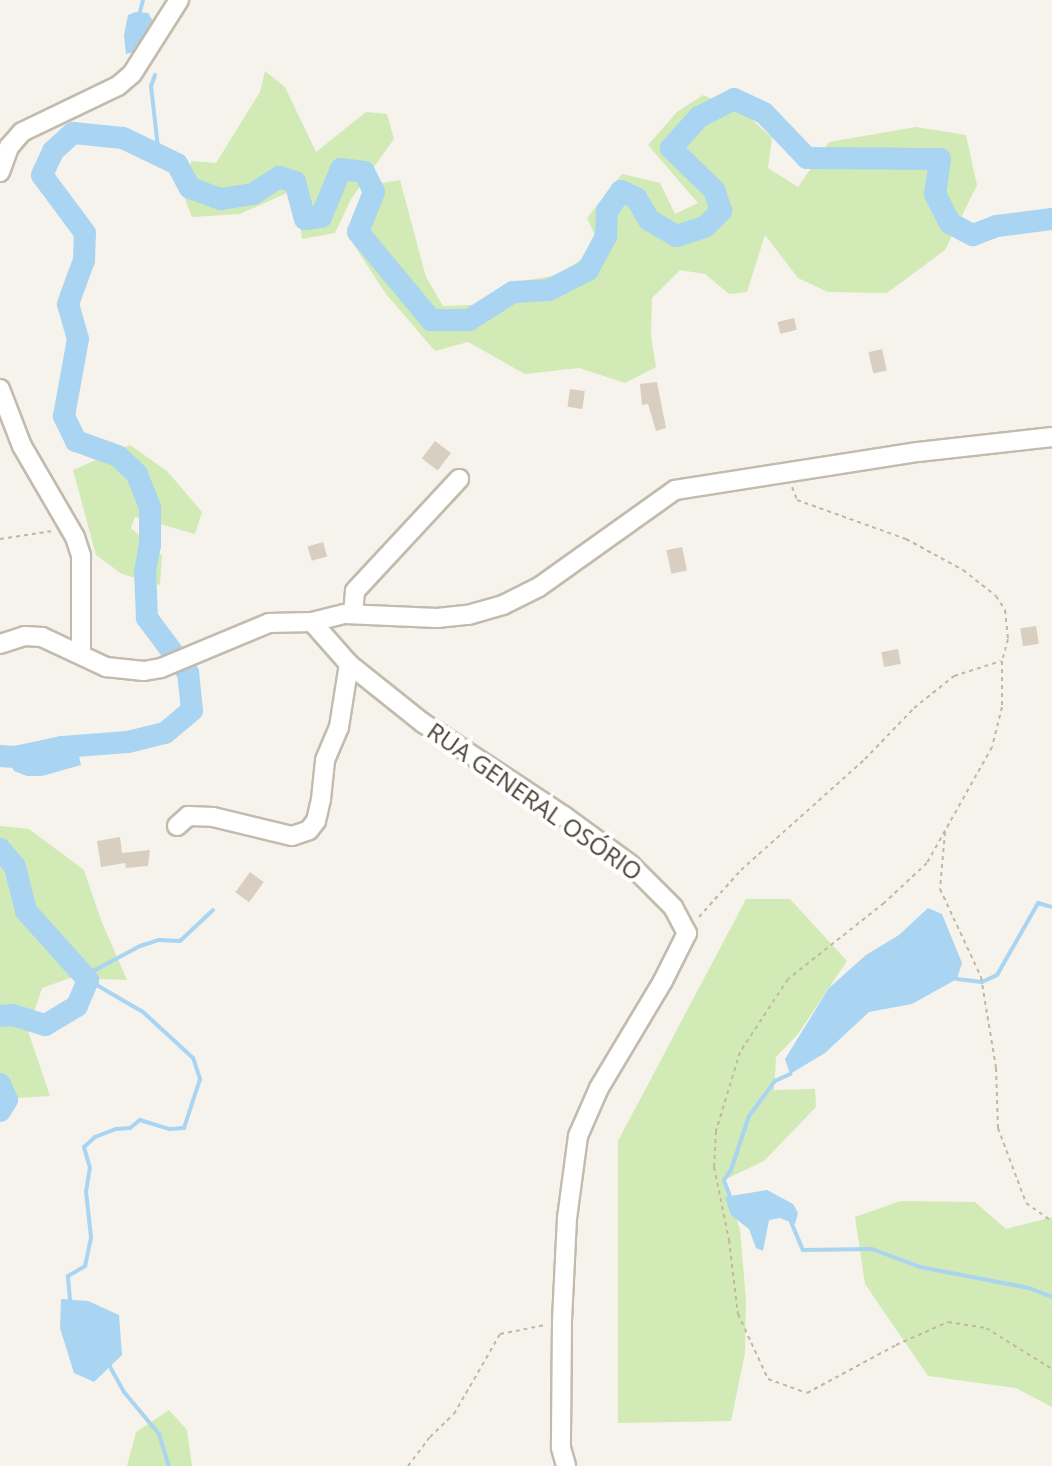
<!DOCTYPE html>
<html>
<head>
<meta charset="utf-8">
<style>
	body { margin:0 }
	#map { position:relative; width:1052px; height:1466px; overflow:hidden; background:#f6f3ec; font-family:"Open Sans",sans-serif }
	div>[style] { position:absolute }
	.green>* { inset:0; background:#d2eab5 }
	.water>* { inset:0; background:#a9d4f2 }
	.stream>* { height:4px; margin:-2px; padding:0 2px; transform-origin:2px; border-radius:2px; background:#a9d4f2 }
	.river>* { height:22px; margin:-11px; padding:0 11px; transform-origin:11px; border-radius:11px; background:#a9d4f2 }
	.building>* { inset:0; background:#d8cfc1; transform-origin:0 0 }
	.path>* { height:2px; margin-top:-1px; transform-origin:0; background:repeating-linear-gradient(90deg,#c4b79f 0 4px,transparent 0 8px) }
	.roads { filter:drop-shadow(2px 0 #c2bbae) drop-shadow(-2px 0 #c2bbae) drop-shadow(0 2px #c2bbae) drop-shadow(0 -2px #c2bbae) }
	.minor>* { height:18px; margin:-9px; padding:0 9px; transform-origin:9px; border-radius:9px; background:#fff }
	span { translate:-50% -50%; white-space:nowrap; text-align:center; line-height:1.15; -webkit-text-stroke:8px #fff; paint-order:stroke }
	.street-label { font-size:24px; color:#4b4439 }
</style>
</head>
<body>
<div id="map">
	<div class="green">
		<i style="clip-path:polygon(265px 71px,285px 87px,316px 152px,366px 112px,387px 114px,394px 139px,351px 199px,335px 233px,302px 239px,296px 189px,240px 214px,192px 217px,184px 196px,191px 161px,216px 163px,260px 92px)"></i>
		<i style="clip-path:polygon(703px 95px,747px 115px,772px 138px,768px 168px,798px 187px,829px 142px,916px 127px,966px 135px,977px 185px,945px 250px,887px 293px,828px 292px,798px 278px,765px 235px,747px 292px,729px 294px,705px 274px,680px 270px,652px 298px,651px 336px,656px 367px,625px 383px,579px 368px,525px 374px,468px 342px,435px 351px,386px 294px,350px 239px,382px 183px,400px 180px,426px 277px,443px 306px,475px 305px,505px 284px,558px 275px,600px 247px,587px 218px,622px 174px,660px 183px,675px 214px,698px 203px,648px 145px,677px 112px)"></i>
		<i style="clip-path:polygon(130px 445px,167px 471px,202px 512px,195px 534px,135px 517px,131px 528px,162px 556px,160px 585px,122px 574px,96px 555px,73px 470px)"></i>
		<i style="clip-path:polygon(0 826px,29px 829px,84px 870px,101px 920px,127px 980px,70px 978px,42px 988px,28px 1031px,50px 1096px,0 1099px)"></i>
		<i style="clip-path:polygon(746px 899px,790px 899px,847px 961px,798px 1034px,776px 1057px,774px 1090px,815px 1089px,816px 1107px,764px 1161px,724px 1180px,740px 1230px,746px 1299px,745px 1353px,731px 1421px,618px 1423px,618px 1141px)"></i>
		<i style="clip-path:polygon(901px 1201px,975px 1202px,1006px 1229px,1052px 1217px,1052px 1407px,1016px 1388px,928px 1376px,865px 1284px,855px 1217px)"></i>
		<i style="clip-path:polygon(169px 1410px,187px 1430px,192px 1466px,127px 1466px,136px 1432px)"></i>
	</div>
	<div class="water">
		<i style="clip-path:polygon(136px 12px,148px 13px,153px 21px,137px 51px,126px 54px,124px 35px,128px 15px)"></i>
		<i style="clip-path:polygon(64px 738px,75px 739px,81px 765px,42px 776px,27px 776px,14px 771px,8px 758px,19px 745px,31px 751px)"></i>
		<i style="clip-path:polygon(928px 908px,942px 914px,962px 963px,957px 979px,912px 1004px,869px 1012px,825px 1053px,790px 1074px,785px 1059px,829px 988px,866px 955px,899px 935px)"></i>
		<i style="clip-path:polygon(767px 1190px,793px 1204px,798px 1213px,795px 1224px,780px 1218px,769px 1220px,763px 1251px,756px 1248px,749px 1229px,731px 1215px,725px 1197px)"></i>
		<i style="clip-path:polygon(61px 1299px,88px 1301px,119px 1315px,122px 1355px,94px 1382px,74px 1373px,60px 1328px)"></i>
	</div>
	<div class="stream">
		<i style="left:140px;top:12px;width:12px;rotate:-76deg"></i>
		<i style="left:155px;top:75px;width:12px;rotate:110deg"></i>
		<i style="left:151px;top:86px;width:70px;rotate:83.5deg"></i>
		<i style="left:84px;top:976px;width:64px;rotate:-28.2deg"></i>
		<i style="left:140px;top:946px;width:20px;rotate:-18deg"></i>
		<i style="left:159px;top:940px;width:21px;rotate:3deg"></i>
		<i style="left:180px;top:941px;width:45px;rotate:-43.2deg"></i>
		<i style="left:957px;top:979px;width:25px;rotate:7deg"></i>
		<i style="left:982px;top:982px;width:17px;rotate:-25deg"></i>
		<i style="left:997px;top:975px;width:83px;rotate:-60.3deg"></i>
		<i style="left:1038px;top:903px;width:15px;rotate:16deg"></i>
		<i style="left:730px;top:1196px;width:17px;rotate:-111deg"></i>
		<i style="left:724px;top:1180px;width:12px;rotate:-55deg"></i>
		<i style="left:731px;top:1170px;width:57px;rotate:-71.6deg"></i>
		<i style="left:749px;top:1116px;width:44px;rotate:-53.4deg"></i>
		<i style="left:775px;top:1081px;width:17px;rotate:-25deg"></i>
		<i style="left:791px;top:1222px;width:30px;rotate:67deg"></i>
		<i style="left:803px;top:1250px;width:69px;rotate:-0.8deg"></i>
		<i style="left:872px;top:1249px;width:51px;rotate:20.6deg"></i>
		<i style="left:920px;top:1267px;width:111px;rotate:10.9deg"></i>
		<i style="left:1029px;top:1288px;width:25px;rotate:21deg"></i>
		<i style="left:70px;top:1300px;width:24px;rotate:-95deg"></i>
		<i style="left:68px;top:1276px;width:20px;rotate:-30deg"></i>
		<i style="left:85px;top:1266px;width:30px;rotate:-78deg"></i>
		<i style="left:91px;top:1237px;width:45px;rotate:-96.3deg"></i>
		<i style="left:86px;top:1192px;width:24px;rotate:-81deg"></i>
		<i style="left:90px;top:1168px;width:22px;rotate:-106deg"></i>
		<i style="left:84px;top:1147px;width:15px;rotate:-42deg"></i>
		<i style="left:95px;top:1137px;width:22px;rotate:-21deg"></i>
		<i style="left:116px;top:1129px;width:14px;rotate:-4deg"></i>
		<i style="left:130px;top:1128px;width:13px;rotate:-39deg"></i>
		<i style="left:140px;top:1120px;width:31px;rotate:17deg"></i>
		<i style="left:170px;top:1129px;width:14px;rotate:-4deg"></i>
		<i style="left:184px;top:1128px;width:52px;rotate:-71.9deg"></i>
		<i style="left:200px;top:1079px;width:22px;rotate:-108deg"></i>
		<i style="left:193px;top:1058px;width:68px;rotate:-137.4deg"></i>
		<i style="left:143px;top:1012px;width:64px;rotate:-149.8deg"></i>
		<i style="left:109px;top:1365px;width:31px;rotate:61deg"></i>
		<i style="left:124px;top:1392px;width:55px;rotate:50.2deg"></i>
		<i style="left:159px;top:1434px;width:34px;rotate:73deg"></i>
	</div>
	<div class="river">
		<i style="left:0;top:756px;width:15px;rotate:4deg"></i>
		<i style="left:15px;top:757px;width:48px;rotate:-12deg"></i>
		<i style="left:62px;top:747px;width:66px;rotate:-4.3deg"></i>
		<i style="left:128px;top:742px;width:38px;rotate:-14deg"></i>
		<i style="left:165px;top:733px;width:35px;rotate:-40deg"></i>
		<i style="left:192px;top:710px;width:37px;rotate:-96deg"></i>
		<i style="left:188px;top:673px;width:69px;rotate:-126.7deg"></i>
		<i style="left:147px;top:618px;width:47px;rotate:-92.4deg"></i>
		<i style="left:145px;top:571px;width:26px;rotate:-79deg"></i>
		<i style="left:150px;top:545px;width:38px;rotate:-90deg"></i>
		<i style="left:150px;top:507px;width:35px;rotate:-112deg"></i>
		<i style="left:137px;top:474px;width:26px;rotate:-137deg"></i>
		<i style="left:118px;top:456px;width:45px;rotate:-160.3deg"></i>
		<i style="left:76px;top:441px;width:28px;rotate:-116deg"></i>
		<i style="left:64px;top:416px;width:78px;rotate:-79.7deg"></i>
		<i style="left:78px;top:339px;width:36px;rotate:-106deg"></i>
		<i style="left:68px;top:304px;width:47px;rotate:-70deg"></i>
		<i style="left:84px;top:260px;width:27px;rotate:-88deg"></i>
		<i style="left:85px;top:233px;width:72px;rotate:-126.6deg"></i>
		<i style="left:42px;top:175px;width:26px;rotate:-65deg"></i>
		<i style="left:53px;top:151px;width:27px;rotate:-42deg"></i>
		<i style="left:73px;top:133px;width:50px;rotate:5.7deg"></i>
		<i style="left:123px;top:138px;width:60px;rotate:25.7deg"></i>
		<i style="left:177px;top:164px;width:27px;rotate:62deg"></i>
		<i style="left:190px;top:188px;width:33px;rotate:20deg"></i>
		<i style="left:221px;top:199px;width:32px;rotate:-9deg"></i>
		<i style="left:253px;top:194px;width:31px;rotate:-33deg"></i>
		<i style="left:279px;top:177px;width:17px;rotate:17deg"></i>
		<i style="left:295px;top:182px;width:38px;rotate:75deg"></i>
		<i style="left:305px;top:219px;width:16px;rotate:-7deg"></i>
		<i style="left:321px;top:217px;width:52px;rotate:-67.4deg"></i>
		<i style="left:341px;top:169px;width:23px;rotate:7deg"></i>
		<i style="left:364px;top:172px;width:22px;rotate:63deg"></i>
		<i style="left:374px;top:192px;width:43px;rotate:111.8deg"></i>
		<i style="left:358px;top:232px;width:114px;rotate:50.3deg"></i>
		<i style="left:431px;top:320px;width:38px"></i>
		<i style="left:469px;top:320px;width:52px;rotate:-32.5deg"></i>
		<i style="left:513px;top:292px;width:36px;rotate:-3deg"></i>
		<i style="left:549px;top:290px;width:44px;rotate:-27.1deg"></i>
		<i style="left:588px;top:270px;width:38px;rotate:-62deg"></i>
		<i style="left:606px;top:236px;width:25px;rotate:-88deg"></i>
		<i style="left:607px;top:211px;width:24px;rotate:-55deg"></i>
		<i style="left:621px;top:191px;width:17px;rotate:25deg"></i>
		<i style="left:636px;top:198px;width:26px;rotate:59deg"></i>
		<i style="left:649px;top:220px;width:32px;rotate:30deg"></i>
		<i style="left:677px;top:236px;width:29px;rotate:-18deg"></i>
		<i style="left:705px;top:227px;width:23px;rotate:-45deg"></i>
		<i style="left:721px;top:211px;width:22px;rotate:-108deg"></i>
		<i style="left:714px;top:190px;width:60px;rotate:-135.7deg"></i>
		<i style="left:671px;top:148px;width:42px;rotate:-47.9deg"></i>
		<i style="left:699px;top:117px;width:39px;rotate:-27deg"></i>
		<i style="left:734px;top:99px;width:33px;rotate:25deg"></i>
		<i style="left:764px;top:113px;width:62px;rotate:46.3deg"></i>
		<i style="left:807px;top:158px;width:133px;rotate:0.4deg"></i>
		<i style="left:940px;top:159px;width:35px;rotate:98deg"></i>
		<i style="left:935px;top:194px;width:33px;rotate:63deg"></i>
		<i style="left:950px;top:223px;width:26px;rotate:28deg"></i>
		<i style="left:973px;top:235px;width:26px;rotate:-21deg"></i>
		<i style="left:997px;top:226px;width:55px;rotate:-7.3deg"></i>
		<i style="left:0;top:849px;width:23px;rotate:50deg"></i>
		<i style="left:15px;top:867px;width:45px;rotate:76deg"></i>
		<i style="left:26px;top:911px;width:93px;rotate:48.1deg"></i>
		<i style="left:88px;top:980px;width:28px;rotate:113deg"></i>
		<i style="left:77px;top:1006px;width:37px;rotate:149deg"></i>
		<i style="left:45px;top:1025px;width:34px;rotate:-163deg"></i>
		<i style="left:13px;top:1015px;width:13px;rotate:176deg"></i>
		<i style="left:0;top:1084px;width:17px;rotate:66deg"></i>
		<i style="left:7px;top:1100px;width:13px;rotate:122deg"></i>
	</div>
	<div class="building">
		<i style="left:794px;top:318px;width:12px;height:17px;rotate:76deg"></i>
		<i style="left:882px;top:349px;width:22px;height:14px;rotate:77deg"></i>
		<i style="clip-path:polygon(657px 382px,666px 428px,656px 431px,648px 404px,642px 405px,640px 384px)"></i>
		<i style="left:570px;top:389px;width:15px;height:18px;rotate:8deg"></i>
		<i style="left:435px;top:441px;width:20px;height:22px;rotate:37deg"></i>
		<i style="left:323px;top:542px;width:15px;height:16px;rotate:74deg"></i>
		<i style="left:682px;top:547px;width:24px;height:16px;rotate:78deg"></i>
		<i style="left:1036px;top:626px;width:18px;height:16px;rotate:81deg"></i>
		<i style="left:898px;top:649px;width:15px;height:17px;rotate:79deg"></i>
		<i style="clip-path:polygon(120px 837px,122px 853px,150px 850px,148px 866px,126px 868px,125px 863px,101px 867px,97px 841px)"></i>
		<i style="left:250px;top:872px;width:17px;height:25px;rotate:36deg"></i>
	</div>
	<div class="path">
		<i style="left:792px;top:487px;width:14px;rotate:69deg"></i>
		<i style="left:797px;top:500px;width:116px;rotate:19.7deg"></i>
		<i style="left:906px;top:539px;width:65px;rotate:28.5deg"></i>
		<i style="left:963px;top:570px;width:42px;rotate:38.2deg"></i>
		<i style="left:996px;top:596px;width:17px;rotate:57deg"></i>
		<i style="left:1005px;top:610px;width:29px;rotate:84deg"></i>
		<i style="left:1008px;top:639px;width:23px;rotate:105deg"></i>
		<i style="left:1002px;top:661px;width:46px;rotate:90deg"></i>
		<i style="left:1002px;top:707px;width:41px;rotate:104deg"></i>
		<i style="left:992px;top:747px;width:133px;rotate:119.3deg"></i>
		<i style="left:927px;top:863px;width:59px;rotate:137.1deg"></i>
		<i style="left:884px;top:903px;width:122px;rotate:141.6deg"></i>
		<i style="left:788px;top:979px;width:87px;rotate:123.3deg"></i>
		<i style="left:740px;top:1052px;width:83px;rotate:106.9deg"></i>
		<i style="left:716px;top:1131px;width:36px;rotate:93deg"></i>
		<i style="left:714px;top:1167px;width:75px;rotate:78.4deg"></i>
		<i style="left:729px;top:1240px;width:75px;rotate:83.1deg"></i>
		<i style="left:738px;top:1314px;width:72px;rotate:65.2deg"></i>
		<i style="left:768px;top:1379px;width:41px;rotate:19.7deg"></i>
		<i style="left:807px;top:1393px;width:101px;rotate:-28.3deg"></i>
		<i style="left:896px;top:1345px;width:57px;rotate:-23.9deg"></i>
		<i style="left:948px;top:1322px;width:38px;rotate:9deg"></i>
		<i style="left:986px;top:1328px;width:78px;rotate:31.8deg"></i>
		<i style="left:0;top:539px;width:53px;rotate:-8.7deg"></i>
		<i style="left:945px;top:832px;width:57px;rotate:95deg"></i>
		<i style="left:940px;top:889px;width:97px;rotate:65deg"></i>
		<i style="left:981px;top:977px;width:92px;rotate:80.6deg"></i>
		<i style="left:996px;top:1068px;width:60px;rotate:88.1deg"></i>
		<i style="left:998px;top:1128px;width:80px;rotate:69.5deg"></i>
		<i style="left:1026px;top:1203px;width:32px;rotate:35deg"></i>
		<i style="left:699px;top:917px;width:63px;rotate:-48.2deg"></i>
		<i style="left:741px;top:870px;width:166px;rotate:-41.8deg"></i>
		<i style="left:865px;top:759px;width:71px;rotate:-46.1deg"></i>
		<i style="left:914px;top:708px;width:51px;rotate:-38.7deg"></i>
		<i style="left:954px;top:676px;width:49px;rotate:-17.7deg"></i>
		<i style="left:408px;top:1466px;width:36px;rotate:-53deg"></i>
		<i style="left:430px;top:1437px;width:33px;rotate:-44deg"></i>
		<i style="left:454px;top:1414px;width:92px;rotate:-60.1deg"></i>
		<i style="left:500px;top:1334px;width:46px;rotate:-11.3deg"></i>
	</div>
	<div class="roads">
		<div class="minor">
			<i style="left:0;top:172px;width:27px;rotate:-70deg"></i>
			<i style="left:9px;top:147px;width:20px;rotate:-49deg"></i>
			<i style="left:22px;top:132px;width:106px;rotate:-25.6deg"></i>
			<i style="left:118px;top:86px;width:18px;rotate:-41deg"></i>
			<i style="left:132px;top:74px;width:88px;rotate:-57.6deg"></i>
			<i style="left:0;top:389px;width:61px;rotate:68.9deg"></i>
			<i style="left:22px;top:446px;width:105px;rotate:59.8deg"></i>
			<i style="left:75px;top:537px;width:20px;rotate:72deg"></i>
			<i style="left:81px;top:556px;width:97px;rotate:90deg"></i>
			<i style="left:353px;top:614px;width:23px;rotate:-85deg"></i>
			<i style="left:355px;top:591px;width:153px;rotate:-47.1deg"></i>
			<i style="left:312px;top:622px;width:56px;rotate:48.6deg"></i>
			<i style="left:349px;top:664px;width:95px;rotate:38.6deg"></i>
			<i style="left:423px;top:723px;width:169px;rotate:33.4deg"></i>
			<i style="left:564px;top:816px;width:82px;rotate:36deg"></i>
			<i style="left:630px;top:864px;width:61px;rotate:45deg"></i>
			<i style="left:673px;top:907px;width:30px;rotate:62deg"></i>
			<i style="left:687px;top:933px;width:54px;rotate:116.6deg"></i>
			<i style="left:663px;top:981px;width:125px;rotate:120.9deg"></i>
			<i style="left:599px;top:1088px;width:52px;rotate:113.6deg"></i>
			<i style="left:578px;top:1136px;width:83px;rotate:97.6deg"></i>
			<i style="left:567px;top:1218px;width:104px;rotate:92.8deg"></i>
			<i style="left:562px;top:1322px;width:126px;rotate:90.5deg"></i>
			<i style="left:561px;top:1448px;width:19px;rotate:74deg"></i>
			<i style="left:0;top:644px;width:26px;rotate:-18deg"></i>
			<i style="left:25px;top:636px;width:17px;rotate:3deg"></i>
			<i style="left:42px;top:637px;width:71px;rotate:25.1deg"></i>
			<i style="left:106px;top:667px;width:38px;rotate:6deg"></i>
			<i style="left:144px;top:671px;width:17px;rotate:-10deg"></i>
			<i style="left:161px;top:668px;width:117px;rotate:-22.6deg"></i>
			<i style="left:269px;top:623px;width:43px;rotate:-1.3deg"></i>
			<i style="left:312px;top:622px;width:34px;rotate:-14deg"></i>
			<i style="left:345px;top:614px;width:92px;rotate:2.5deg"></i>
			<i style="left:437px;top:618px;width:31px;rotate:-6deg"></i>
			<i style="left:468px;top:615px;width:36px;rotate:-16deg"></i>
			<i style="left:503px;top:605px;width:40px;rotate:-26.6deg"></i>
			<i style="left:539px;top:587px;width:167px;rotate:-35.5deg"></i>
			<i style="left:675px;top:490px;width:246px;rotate:-8.9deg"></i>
			<i style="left:918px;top:452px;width:135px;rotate:-6.4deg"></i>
			<i style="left:177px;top:826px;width:15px;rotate:-42deg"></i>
			<i style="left:188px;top:816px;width:25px;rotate:2deg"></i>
			<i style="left:213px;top:817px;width:81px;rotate:13.5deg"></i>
			<i style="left:292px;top:836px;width:18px;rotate:-19deg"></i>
			<i style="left:309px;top:830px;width:11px;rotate:-52deg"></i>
			<i style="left:316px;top:821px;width:23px;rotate:-77deg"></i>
			<i style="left:321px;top:799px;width:39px;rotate:-84deg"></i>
			<i style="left:325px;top:760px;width:36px;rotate:-67deg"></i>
			<i style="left:339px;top:727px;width:64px;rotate:-81deg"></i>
		</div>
	</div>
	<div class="street-label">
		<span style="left:535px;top:801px;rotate:35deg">RUA GENERAL OSÓRIO</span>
	</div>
</div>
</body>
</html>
